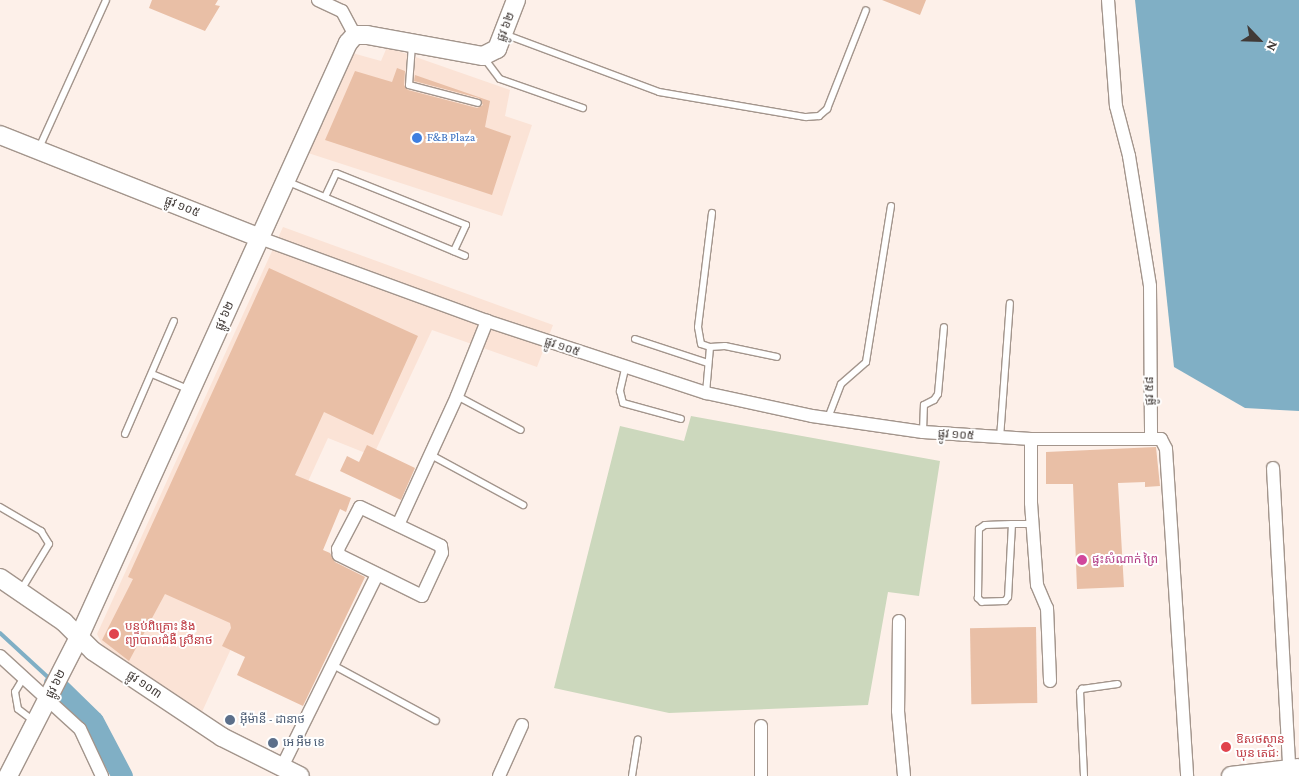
<!DOCTYPE html>
<html>
<head>
<meta charset="utf-8">
<style>
	body { margin:0 }
	#map { position:relative; width:1299px; height:776px; overflow:hidden; background:#fdf0e9; font-family:"Crimson Pro","Noto Sans Khmer",serif }
	div>[style] { position:absolute }
	.built>* { inset:0; background:#fbe3d6 }
	.green>* { inset:0; background:#ccd8bd }
	.water>* { inset:0; background:#80afc5 }
	.stream>* { height:4px; margin:-2px; padding:0 2px; transform-origin:2px; border-radius:2px; background:#80afc5 }
	.river>* { height:21px; margin:-10.5px; padding:0 10.5px; transform-origin:10.5px; border-radius:10.5px; background:#80afc5 }
	.building>* { inset:0; background:#e9bfa6; transform-origin:0 0 }
	.roads { filter:drop-shadow(1px 0 #a3958c) drop-shadow(-1px 0 #a3958c) drop-shadow(0 1px #a3958c) drop-shadow(0 -1px #a3958c) }
	.lane>* { height:6px; margin:-3px; padding:0 3px; transform-origin:3px; border-radius:3px; background:#fff }
	.street>* { height:12px; margin:-6px; padding:0 6px; transform-origin:6px; border-radius:6px; background:#fff }
	.secondary>* { height:18px; margin:-9px; padding:0 9px; transform-origin:9px; border-radius:9px; background:#fff }
	.dots>* { width:14px; height:14px; translate:-50% -50%; box-sizing:border-box; border:2px solid #fff; border-radius:50% }
	span { translate:-50% -50%; white-space:nowrap; text-align:center; line-height:1.15; -webkit-text-stroke:4px #fff; paint-order:stroke }
	.street-label { font-size:12px; color:#413a37 }
	.shop-label { font-size:12px; color:#366cbe }
	.left { translate:0 -50%; text-align:left }
	.hotel-label { font-size:12px; color:#b23c85 }
	.health-label { font-size:12px; color:#be3a42 }
	.service-label { font-size:12px; color:#4e5e75 }
	.north { position:absolute; left:1234px; top:15px; width:50px; height:50px; -webkit-text-stroke:4px #fff; paint-order:stroke; rotate:114deg; font-size:14px; font-weight:700; line-height:20px; text-align:center; color:#413a37 }
	.north::after { content:''; display:block; margin:auto; width:18px; height:22px; background:#413a37; clip-path:polygon(50% 0,100% 100%,50% 72%,0 100%) }
</style>
</head>
<body>
<div id="map">
	<div class="built">
		<i style="clip-path:polygon(387px 47px,510px 90px,505px 116px,532px 125px,502px 216px,302px 151px,345px 51px,381px 61px)"></i>
		<i style="clip-path:polygon(283px 227px,553px 325px,537px 367px,432px 330px,373px 456px,328px 438px,201px 714px,104px 648px,97px 634px)"></i>
	</div>
	<div class="green">
		<i style="clip-path:polygon(691px 416px,940px 461px,919px 596px,888px 592px,868px 705px,669px 713px,554px 688px,620px 426px,684px 441px)"></i>
	</div>
	<div class="water">
		<i style="clip-path:polygon(1135px 0,1299px 0,1299px 411px,1245px 408px,1174px 367px)"></i>
	</div>
	<div class="stream">
		<i style="left:0;top:633px;width:69px;rotate:42.7deg"></i>
	</div>
	<div class="river">
		<i style="left:54px;top:683px;width:54px;rotate:44.3deg"></i>
		<i style="left:93px;top:721px;width:62px;rotate:62.2deg"></i>
	</div>
	<div class="building">
		<i style="clip-path:polygon(152px 0,218px 0,215px 5px,220px 6px,205px 31px,149px 8px)"></i>
		<i style="clip-path:polygon(882px 0,926px 0,920px 15px)"></i>
		<i style="clip-path:polygon(397px 68px,405px 71px,404px 85px,408px 90px,477px 108px,483px 105px,479px 98px,414px 81px,415px 75px,490px 101px,485px 127px,511px 136px,492px 195px,325px 140px,355px 71px,392px 82px)"></i>
		<i style="clip-path:polygon(269px 268px,418px 336px,373px 435px,324px 412px,295px 475px,351px 498px,346px 512px,340px 509px,323px 550px,330px 553px,335px 562px,365px 577px,303px 706px,237px 675px,245px 657px,222px 646px,231px 628px,230px 623px,165px 594px,129px 661px,102px 640px,133px 579px,128px 577px)"></i>
		<i style="clip-path:polygon(367px 445px,415px 468px,401px 500px,340px 471px,347px 456px,359px 462px)"></i>
		<i style="clip-path:polygon(1156px 447px,1160px 486px,1145px 487px,1145px 482px,1118px 483px,1124px 587px,1077px 589px,1073px 484px,1046px 484px,1046px 452px)"></i>
		<i style="left:1036px;top:627px;width:76px;height:66px;rotate:89deg"></i>
	</div>
	<div class="roads">
		<div class="lane">
			<i style="left:504px;top:34px;width:165px;rotate:20.5deg"></i>
			<i style="left:659px;top:92px;width:149px;rotate:9.7deg"></i>
			<i style="left:806px;top:117px;width:13px;rotate:-4deg"></i>
			<i style="left:819px;top:116px;width:11px;rotate:-41deg"></i>
			<i style="left:827px;top:109px;width:106px;rotate:-68.5deg"></i>
			<i style="left:412px;top:45px;width:40px;rotate:94.3deg"></i>
			<i style="left:409px;top:85px;width:71px;rotate:14.6deg"></i>
			<i style="left:484px;top:58px;width:26px;rotate:53deg"></i>
			<i style="left:500px;top:79px;width:88px;rotate:19.3deg"></i>
			<i style="left:39px;top:148px;width:162px;rotate:-65.6deg"></i>
			<i style="left:286px;top:181px;width:194px;rotate:22.7deg"></i>
			<i style="left:325px;top:197px;width:26px;rotate:-65deg"></i>
			<i style="left:336px;top:173px;width:140px;rotate:21.8deg"></i>
			<i style="left:466px;top:225px;width:29px;rotate:115deg"></i>
			<i style="left:635px;top:339px;width:77px;rotate:18.2deg"></i>
			<i style="left:710px;top:347px;width:9px;rotate:-162deg"></i>
			<i style="left:701px;top:344px;width:17px;rotate:-100deg"></i>
			<i style="left:698px;top:327px;width:115px;rotate:-83deg"></i>
			<i style="left:625px;top:369px;width:23px;rotate:103deg"></i>
			<i style="left:620px;top:391px;width:12px;rotate:76deg"></i>
			<i style="left:623px;top:403px;width:60px;rotate:15.4deg"></i>
			<i style="left:152px;top:374px;width:41px;rotate:22.8deg"></i>
			<i style="left:706px;top:393px;width:46px;rotate:-85deg"></i>
			<i style="left:710px;top:347px;width:15px;rotate:-4deg"></i>
			<i style="left:725px;top:346px;width:53px;rotate:11.9deg"></i>
			<i style="left:457px;top:396px;width:72px;rotate:28deg"></i>
			<i style="left:828px;top:418px;width:36px;rotate:-69deg"></i>
			<i style="left:841px;top:384px;width:33px;rotate:-41deg"></i>
			<i style="left:866px;top:362px;width:158px;rotate:-80.9deg"></i>
			<i style="left:923px;top:432px;width:27px;rotate:-88deg"></i>
			<i style="left:924px;top:405px;width:11px;rotate:-27deg"></i>
			<i style="left:934px;top:400px;width:7px;rotate:-56deg"></i>
			<i style="left:938px;top:394px;width:67px;rotate:-84.9deg"></i>
			<i style="left:125px;top:434px;width:123px;rotate:-66.6deg"></i>
			<i style="left:1000px;top:438px;width:135px;rotate:-85.8deg"></i>
			<i style="left:431px;top:455px;width:105px;rotate:28.5deg"></i>
			<i style="left:0;top:507px;width:48px;rotate:30.3deg"></i>
			<i style="left:41px;top:531px;width:15px;rotate:58deg"></i>
			<i style="left:49px;top:544px;width:54px;rotate:121.3deg"></i>
			<i style="left:1012px;top:524px;width:73px;rotate:93.1deg"></i>
			<i style="left:1008px;top:597px;width:5px;rotate:127deg"></i>
			<i style="left:1005px;top:601px;width:23px;rotate:178deg"></i>
			<i style="left:982px;top:602px;width:6px;rotate:-135deg"></i>
			<i style="left:978px;top:598px;width:69px;rotate:-89.2deg"></i>
			<i style="left:979px;top:529px;width:7px;rotate:-34deg"></i>
			<i style="left:985px;top:525px;width:27px;rotate:-2deg"></i>
			<i style="left:1012px;top:524px;width:21px"></i>
			<i style="left:333px;top:665px;width:117px;rotate:28.5deg"></i>
			<i style="left:24px;top:677px;width:17px;rotate:121deg"></i>
			<i style="left:15px;top:692px;width:17px;rotate:80deg"></i>
			<i style="left:18px;top:709px;width:20px;rotate:37deg"></i>
			<i style="left:632px;top:776px;width:37px;rotate:-81deg"></i>
			<i style="left:1084px;top:776px;width:84px;rotate:-92.7deg"></i>
			<i style="left:1080px;top:692px;width:4px;rotate:-56deg"></i>
			<i style="left:1082px;top:689px;width:36px;rotate:-8deg"></i>
		</div>
		<div class="street">
			<i style="left:318px;top:0;width:26px;rotate:25deg"></i>
			<i style="left:342px;top:11px;width:27px;rotate:62deg"></i>
			<i style="left:1108px;top:0;width:106px;rotate:85.7deg"></i>
			<i style="left:1116px;top:106px;width:52px;rotate:75.4deg"></i>
			<i style="left:1129px;top:156px;width:132px;rotate:80.8deg"></i>
			<i style="left:1150px;top:286px;width:151px;rotate:89.6deg"></i>
			<i style="left:260px;top:238px;width:242px;rotate:20.1deg"></i>
			<i style="left:487px;top:321px;width:231px;rotate:18.2deg"></i>
			<i style="left:706px;top:393px;width:108px;rotate:12.2deg"></i>
			<i style="left:812px;top:416px;width:112px;rotate:8.2deg"></i>
			<i style="left:923px;top:432px;width:108px;rotate:3.7deg"></i>
			<i style="left:1031px;top:439px;width:130px"></i>
			<i style="left:1161px;top:439px;width:11px;rotate:63deg"></i>
			<i style="left:1166px;top:449px;width:328px;rotate:86.3deg"></i>
			<i style="left:1031px;top:439px;width:64px;rotate:90deg"></i>
			<i style="left:1031px;top:503px;width:82px;rotate:85.8deg"></i>
			<i style="left:1037px;top:585px;width:25px;rotate:67deg"></i>
			<i style="left:1047px;top:608px;width:73px;rotate:87.6deg"></i>
			<i style="left:1273px;top:468px;width:300px;rotate:86.9deg"></i>
			<i style="left:360px;top:507px;width:90px;rotate:25.7deg"></i>
			<i style="left:441px;top:546px;width:7px;rotate:82deg"></i>
			<i style="left:442px;top:553px;width:47px;rotate:114.9deg"></i>
			<i style="left:422px;top:596px;width:93px;rotate:-153.7deg"></i>
			<i style="left:339px;top:555px;width:6px;rotate:-99deg"></i>
			<i style="left:338px;top:549px;width:47px;rotate:-62.4deg"></i>
			<i style="left:398px;top:525px;width:142px;rotate:-65.4deg"></i>
			<i style="left:457px;top:396px;width:81px;rotate:-68.2deg"></i>
			<i style="left:899px;top:621px;width:90px;rotate:90.6deg"></i>
			<i style="left:898px;top:711px;width:65px;rotate:84.7deg"></i>
			<i style="left:0;top:656px;width:108px;rotate:42.4deg"></i>
			<i style="left:80px;top:729px;width:52px;rotate:64.9deg"></i>
			<i style="left:282px;top:767px;width:214px;rotate:-63.7deg"></i>
			<i style="left:499px;top:776px;width:56px;rotate:-65.7deg"></i>
			<i style="left:761px;top:776px;width:50px;rotate:-90deg"></i>
		</div>
		<div class="secondary">
			<i style="left:0;top:135px;width:280px;rotate:21.6deg"></i>
			<i style="left:0;top:578px;width:78px;rotate:34.5deg"></i>
			<i style="left:64px;top:622px;width:41px;rotate:45deg"></i>
			<i style="left:93px;top:651px;width:155px;rotate:33.7deg"></i>
			<i style="left:222px;top:737px;width:87px;rotate:26.6deg"></i>
			<i style="left:8px;top:776px;width:156px;rotate:-62.9deg"></i>
			<i style="left:79px;top:637px;width:652px;rotate:-65.64deg"></i>
			<i style="left:348px;top:43px;width:11px;rotate:-49deg"></i>
			<i style="left:355px;top:35px;width:12px"></i>
			<i style="left:367px;top:35px;width:118px;rotate:10.3deg"></i>
			<i style="left:483px;top:56px;width:16px;rotate:-27deg"></i>
			<i style="left:497px;top:49px;width:53px;rotate:-68.8deg"></i>
			<i style="left:1231px;top:776px;width:68px;rotate:-6.7deg"></i>
		</div>
	</div>
	<div class="dots">
		<i style="left:417px;top:138px;background:#3f7fe0"></i>
		<i style="left:1082px;top:560px;background:#d1479c"></i>
		<i style="left:114px;top:634px;background:#e0444e"></i>
		<i style="left:230px;top:720px;background:#5c6f8a"></i>
		<i style="left:273px;top:743px;background:#5c6f8a"></i>
		<i style="left:1226px;top:747px;background:#e0444e"></i>
	</div>
	<div class="street-label">
		<span style="left:506px;top:27px;rotate:-69deg">ផ្លូវ ៦២</span>
		<span style="left:182px;top:207px;rotate:22deg">ផ្លូវ ១០៥</span>
		<span style="left:225px;top:316px;rotate:-66deg">ផ្លូវ ៦២</span>
		<span style="left:562px;top:347px;rotate:19deg">ផ្លូវ ១០៥</span>
		<span style="left:1150px;top:391px;rotate:-90deg">ផ្លូវ ៥៨</span>
		<span style="left:956px;top:435px;rotate:4deg">ផ្លូវ ១០៥</span>
		<span style="left:56px;top:684px;rotate:-64deg">ផ្លូវ ៦២</span>
		<span style="left:144px;top:685px;rotate:34deg">ផ្លូវ ១០៣</span>
	</div>
	<div class="shop-label">
		<span class="left" style="left:427px;top:138px">F&amp;B Plaza</span>
	</div>
	<div class="hotel-label">
		<span class="left" style="left:1092px;top:560px">ផ្ទះសំណាក់ ព្រៃ</span>
	</div>
	<div class="health-label">
		<span class="left" style="left:125px;top:634px">បន្ទប់ពិគ្រោះ និង<br>ព្យាបាលជំងឺ ស្រីនាថ</span>
		<span class="left" style="left:1236px;top:747px">ឱសថស្ថាន<br>ឃុន តេជៈ</span>
	</div>
	<div class="service-label">
		<span class="left" style="left:240px;top:720px">អ៊ីម៉ានី - ដានាថ</span>
		<span class="left" style="left:283px;top:743px">អេ អឹម ខេ</span>
	</div>
	<div class="north">N</div>
</div>
</body>
</html>
